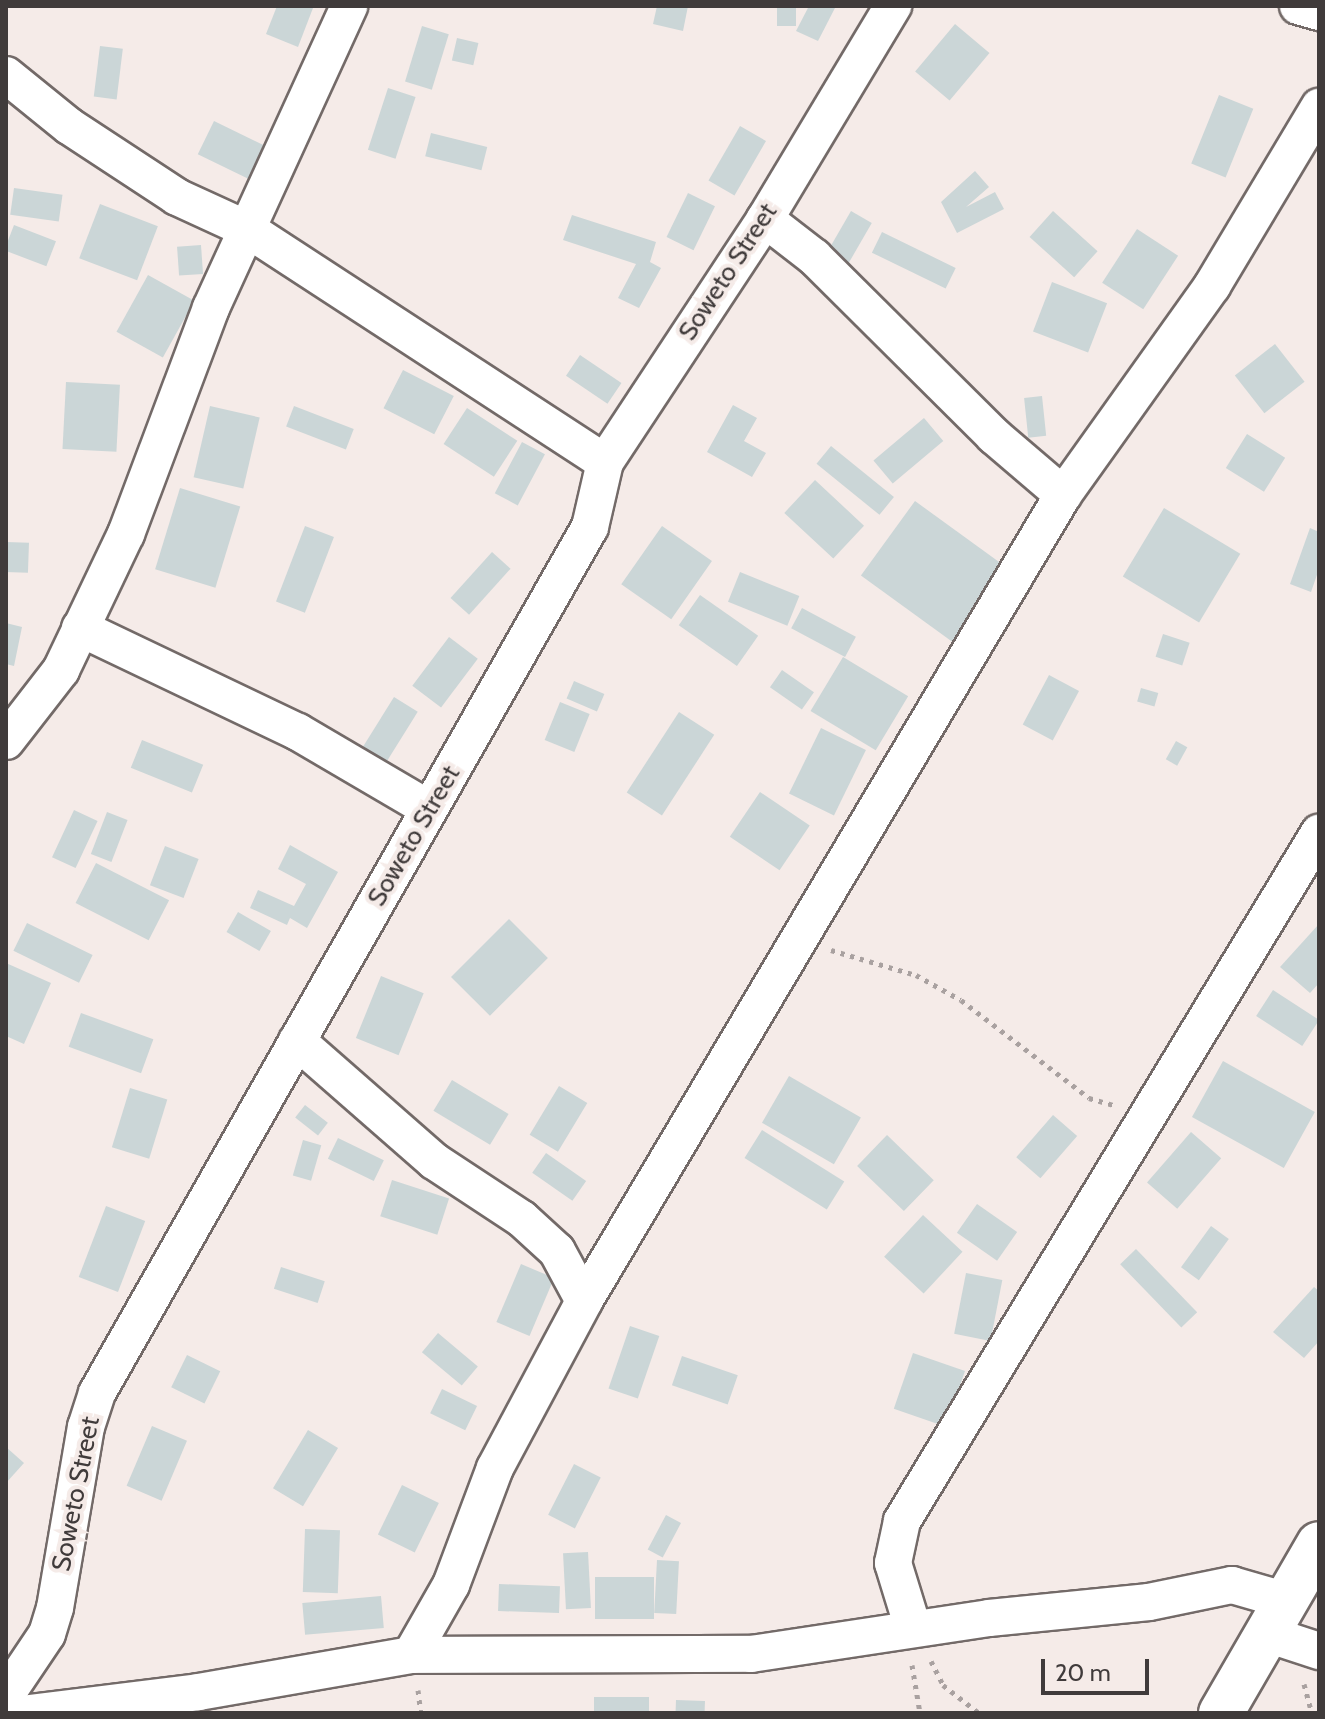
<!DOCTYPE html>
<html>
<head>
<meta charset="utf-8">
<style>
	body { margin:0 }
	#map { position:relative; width:1325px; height:1719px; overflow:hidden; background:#f5ebe8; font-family:Cabin,sans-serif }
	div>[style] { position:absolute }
	.building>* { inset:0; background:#cbd6d7; transform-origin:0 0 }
	.path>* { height:5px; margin-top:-2.5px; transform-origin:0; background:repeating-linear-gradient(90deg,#a9a1a0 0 4px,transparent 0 10px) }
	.roads { filter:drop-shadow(2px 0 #736a68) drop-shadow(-2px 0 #736a68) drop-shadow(0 2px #736a68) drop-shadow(0 -2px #736a68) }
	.minor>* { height:36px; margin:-18px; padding:0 18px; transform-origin:18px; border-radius:18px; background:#fff }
	.major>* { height:44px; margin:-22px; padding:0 22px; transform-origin:22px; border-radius:22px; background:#fff }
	span { translate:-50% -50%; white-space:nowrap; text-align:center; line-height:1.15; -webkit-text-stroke:8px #f5ebe8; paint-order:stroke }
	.street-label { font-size:26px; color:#403b3b }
	.frame { position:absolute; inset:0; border:8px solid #403b3b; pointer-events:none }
	.scale { position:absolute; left:1041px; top:1659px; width:108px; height:36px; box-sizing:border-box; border:4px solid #403b3b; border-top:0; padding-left:10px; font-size:24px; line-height:28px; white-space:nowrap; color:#403b3b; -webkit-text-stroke:6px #f5ebe8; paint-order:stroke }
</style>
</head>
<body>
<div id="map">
	<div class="building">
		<i style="clip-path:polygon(277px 6px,313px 8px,298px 47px,266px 34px)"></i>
		<i style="clip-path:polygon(657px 6px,688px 6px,683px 31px,653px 24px)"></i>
		<i style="left:777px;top:6px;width:19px;height:20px"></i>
		<i style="clip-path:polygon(809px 6px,836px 6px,818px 41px,796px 31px)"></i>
		<i style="left:955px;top:24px;width:45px;height:62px;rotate:40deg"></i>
		<i style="left:422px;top:26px;width:28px;height:58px;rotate:17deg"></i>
		<i style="left:457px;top:38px;width:22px;height:23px;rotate:13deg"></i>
		<i style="left:100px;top:46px;width:23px;height:51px;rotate:7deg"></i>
		<i style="left:388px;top:88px;width:29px;height:65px;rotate:18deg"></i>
		<i style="left:1219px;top:95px;width:37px;height:74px;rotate:22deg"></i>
		<i style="left:214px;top:121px;width:59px;height:37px;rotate:26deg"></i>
		<i style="left:740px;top:126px;width:30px;height:63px;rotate:30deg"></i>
		<i style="left:431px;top:133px;width:58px;height:24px;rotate:14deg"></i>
		<i style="clip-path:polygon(975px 171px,989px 187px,966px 207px,995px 192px,1004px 209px,957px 233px,941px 202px)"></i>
		<i style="left:14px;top:188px;width:49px;height:27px;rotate:8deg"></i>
		<i style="left:688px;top:193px;width:30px;height:49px;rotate:26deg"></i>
		<i style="left:100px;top:204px;width:62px;height:58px;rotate:21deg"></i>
		<i style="left:851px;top:211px;width:24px;height:48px;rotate:30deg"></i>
		<i style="left:1053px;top:211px;width:60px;height:35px;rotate:42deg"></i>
		<i style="clip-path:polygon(572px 215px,656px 242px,650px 262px,661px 268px,639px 308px,618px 298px,636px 264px,563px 240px)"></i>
		<i style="left:14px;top:225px;width:45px;height:27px;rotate:21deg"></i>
		<i style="left:1137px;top:229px;width:49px;height:64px;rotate:33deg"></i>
		<i style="left:882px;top:232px;width:82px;height:23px;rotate:26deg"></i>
		<i style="left:201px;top:245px;width:29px;height:24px;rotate:86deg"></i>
		<i style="left:148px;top:275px;width:53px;height:65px;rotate:29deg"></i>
		<i style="left:1052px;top:282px;width:59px;height:53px;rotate:21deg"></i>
		<i style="left:1275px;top:344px;width:48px;height:51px;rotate:52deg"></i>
		<i style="left:580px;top:355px;width:50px;height:25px;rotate:34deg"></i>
		<i style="left:403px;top:370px;width:57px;height:43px;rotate:27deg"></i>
		<i style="left:66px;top:382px;width:54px;height:67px;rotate:3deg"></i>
		<i style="left:1042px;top:396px;width:40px;height:18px;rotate:84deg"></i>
		<i style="clip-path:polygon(733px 405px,757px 418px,744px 441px,766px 453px,752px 477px,707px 452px)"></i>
		<i style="left:210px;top:406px;width:51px;height:73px;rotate:13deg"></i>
		<i style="left:294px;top:406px;width:64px;height:22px;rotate:21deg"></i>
		<i style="left:467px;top:408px;width:60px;height:43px;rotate:33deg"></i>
		<i style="left:924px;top:418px;width:30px;height:66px;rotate:50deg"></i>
		<i style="left:1247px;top:434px;width:45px;height:40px;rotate:32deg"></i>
		<i style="left:522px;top:442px;width:26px;height:58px;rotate:28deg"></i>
		<i style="left:831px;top:446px;width:81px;height:23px;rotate:39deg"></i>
		<i style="left:815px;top:480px;width:67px;height:45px;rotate:43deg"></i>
		<i style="left:180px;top:488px;width:63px;height:85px;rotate:17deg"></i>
		<i style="left:915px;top:501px;width:118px;height:92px;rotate:36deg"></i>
		<i style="left:1164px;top:508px;width:89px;height:80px;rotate:31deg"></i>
		<i style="left:305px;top:526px;width:31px;height:81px;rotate:21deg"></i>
		<i style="left:662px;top:526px;width:61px;height:71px;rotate:35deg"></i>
		<i style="clip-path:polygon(1310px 528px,1319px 532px,1319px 569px,1311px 592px,1290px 584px)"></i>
		<i style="left:6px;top:542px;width:23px;height:30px;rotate:2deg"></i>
		<i style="left:492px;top:552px;width:25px;height:62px;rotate:42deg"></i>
		<i style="left:740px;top:572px;width:64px;height:32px;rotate:22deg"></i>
		<i style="left:700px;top:595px;width:71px;height:37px;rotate:35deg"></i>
		<i style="left:802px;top:608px;width:61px;height:23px;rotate:28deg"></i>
		<i style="clip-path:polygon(6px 623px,22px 627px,14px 666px,6px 664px)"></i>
		<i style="left:1163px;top:634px;width:28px;height:24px;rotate:18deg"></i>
		<i style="left:449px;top:637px;width:36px;height:61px;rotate:37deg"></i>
		<i style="left:843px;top:657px;width:76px;height:63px;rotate:31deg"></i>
		<i style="left:782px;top:670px;width:39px;height:21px;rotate:35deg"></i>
		<i style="left:1049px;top:675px;width:34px;height:56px;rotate:28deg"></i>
		<i style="left:574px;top:681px;width:33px;height:19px;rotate:23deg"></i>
		<i style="left:1141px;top:688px;width:18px;height:14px;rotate:16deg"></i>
		<i style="left:394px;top:697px;width:28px;height:60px;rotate:32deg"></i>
		<i style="left:560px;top:702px;width:32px;height:41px;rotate:22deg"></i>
		<i style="left:679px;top:712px;width:42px;height:96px;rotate:33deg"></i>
		<i style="left:821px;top:728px;width:50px;height:73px;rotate:26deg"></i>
		<i style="left:142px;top:740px;width:66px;height:30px;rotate:22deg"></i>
		<i style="left:1176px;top:741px;width:13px;height:21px;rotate:29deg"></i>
		<i style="left:760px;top:792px;width:60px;height:54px;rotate:34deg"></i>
		<i style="left:74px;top:810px;width:26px;height:52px;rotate:25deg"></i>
		<i style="left:107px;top:812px;width:22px;height:45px;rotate:21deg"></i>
		<i style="clip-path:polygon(290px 845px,338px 872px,307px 928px,290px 918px,287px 925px,250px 908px,258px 890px,294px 906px,306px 884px,278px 869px)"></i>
		<i style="left:165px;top:846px;width:36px;height:42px;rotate:21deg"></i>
		<i style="left:96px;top:863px;width:82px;height:45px;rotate:27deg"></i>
		<i style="left:238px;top:912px;width:38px;height:23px;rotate:30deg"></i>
		<i style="left:509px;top:919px;width:55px;height:82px;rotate:45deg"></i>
		<i style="left:27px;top:923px;width:73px;height:31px;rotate:26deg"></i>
		<i style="clip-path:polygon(1319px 924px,1319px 983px,1310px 993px,1280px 967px)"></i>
		<i style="clip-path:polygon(6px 963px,51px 983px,24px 1044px,6px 1036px)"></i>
		<i style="left:381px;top:976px;width:46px;height:67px;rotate:22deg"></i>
		<i style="left:1273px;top:990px;width:55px;height:31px;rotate:33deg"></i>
		<i style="left:81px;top:1013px;width:77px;height:36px;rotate:20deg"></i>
		<i style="left:1223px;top:1061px;width:105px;height:64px;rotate:29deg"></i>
		<i style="left:789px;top:1076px;width:83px;height:54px;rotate:30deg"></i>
		<i style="left:452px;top:1080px;width:66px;height:36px;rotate:31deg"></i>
		<i style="left:559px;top:1086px;width:33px;height:57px;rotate:31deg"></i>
		<i style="left:130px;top:1088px;width:39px;height:62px;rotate:17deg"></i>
		<i style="left:305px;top:1105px;width:29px;height:16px;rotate:38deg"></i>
		<i style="left:1053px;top:1115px;width:32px;height:56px;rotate:41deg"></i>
		<i style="left:762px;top:1130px;width:97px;height:33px;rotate:32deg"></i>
		<i style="left:1191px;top:1132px;width:40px;height:67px;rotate:41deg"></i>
		<i style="left:887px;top:1135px;width:65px;height:43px;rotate:44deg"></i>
		<i style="left:338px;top:1138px;width:51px;height:23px;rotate:26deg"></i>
		<i style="left:303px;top:1140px;width:19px;height:37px;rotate:16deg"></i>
		<i style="left:546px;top:1153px;width:49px;height:24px;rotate:35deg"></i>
		<i style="left:392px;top:1180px;width:60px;height:38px;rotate:18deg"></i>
		<i style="left:977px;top:1204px;width:49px;height:35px;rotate:35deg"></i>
		<i style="left:106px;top:1206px;width:42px;height:76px;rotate:21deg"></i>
		<i style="left:923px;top:1215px;width:54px;height:57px;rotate:43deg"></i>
		<i style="left:1211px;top:1226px;width:22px;height:51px;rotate:36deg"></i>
		<i style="left:1136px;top:1249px;width:88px;height:22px;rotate:46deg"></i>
		<i style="left:521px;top:1264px;width:36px;height:63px;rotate:23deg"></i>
		<i style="left:281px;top:1267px;width:46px;height:23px;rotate:18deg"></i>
		<i style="left:966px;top:1273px;width:37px;height:62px;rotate:11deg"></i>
		<i style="clip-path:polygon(1314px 1287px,1319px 1291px,1319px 1341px,1304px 1358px,1273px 1332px)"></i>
		<i style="left:630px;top:1326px;width:31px;height:66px;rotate:19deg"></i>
		<i style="left:438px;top:1333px;width:52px;height:25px;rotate:40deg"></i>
		<i style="left:913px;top:1353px;width:55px;height:59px;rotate:19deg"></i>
		<i style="left:187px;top:1355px;width:37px;height:36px;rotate:26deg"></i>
		<i style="left:682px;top:1356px;width:59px;height:31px;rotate:19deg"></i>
		<i style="left:442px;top:1389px;width:39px;height:27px;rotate:26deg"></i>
		<i style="left:152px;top:1426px;width:38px;height:65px;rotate:23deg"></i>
		<i style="left:308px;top:1430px;width:35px;height:68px;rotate:31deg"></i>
		<i style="clip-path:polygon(6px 1447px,24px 1463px,6px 1483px)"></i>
		<i style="left:574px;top:1464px;width:30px;height:57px;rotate:27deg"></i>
		<i style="left:402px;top:1485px;width:41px;height:55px;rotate:26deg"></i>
		<i style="left:666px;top:1515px;width:17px;height:39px;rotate:28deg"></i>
		<i style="left:305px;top:1529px;width:35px;height:63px;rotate:2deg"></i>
		<i style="left:588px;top:1552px;width:56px;height:25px;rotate:87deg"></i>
		<i style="left:657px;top:1560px;width:22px;height:53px;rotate:3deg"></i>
		<i style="left:595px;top:1577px;width:59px;height:42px"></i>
		<i style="left:499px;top:1584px;width:61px;height:27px;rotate:2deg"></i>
		<i style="left:381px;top:1596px;width:32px;height:79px;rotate:85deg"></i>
		<i style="left:594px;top:1697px;width:55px;height:16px"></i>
		<i style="left:676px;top:1700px;width:29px;height:13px;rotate:2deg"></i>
	</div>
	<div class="path">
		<i style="left:831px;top:950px;width:89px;rotate:16.4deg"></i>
		<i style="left:916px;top:975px;width:51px;rotate:29.1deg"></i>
		<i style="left:961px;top:1000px;width:161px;rotate:37.4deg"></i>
		<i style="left:1089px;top:1098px;width:25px;rotate:16deg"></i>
		<i style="left:931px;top:1661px;width:27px;rotate:63deg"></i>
		<i style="left:943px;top:1685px;width:46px;rotate:37.9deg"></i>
		<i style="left:912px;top:1665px;width:49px;rotate:80.5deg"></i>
		<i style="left:1304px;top:1684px;width:30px;rotate:75deg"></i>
		<i style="left:418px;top:1690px;width:23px;rotate:83deg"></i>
	</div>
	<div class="roads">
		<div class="minor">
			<i style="left:1298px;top:6px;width:22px;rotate:16deg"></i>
			<i style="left:6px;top:75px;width:81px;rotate:39deg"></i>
			<i style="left:69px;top:126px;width:129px;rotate:33.3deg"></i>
			<i style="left:177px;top:197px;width:77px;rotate:24.6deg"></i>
			<i style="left:247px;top:229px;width:427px;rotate:33.1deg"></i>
			<i style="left:765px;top:219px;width:62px;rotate:37.8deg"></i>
			<i style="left:814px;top:257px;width:254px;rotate:44.8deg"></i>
			<i style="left:994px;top:436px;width:91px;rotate:40.5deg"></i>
			<i style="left:80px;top:628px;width:242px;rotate:25.5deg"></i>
			<i style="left:298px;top:732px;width:152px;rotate:30.4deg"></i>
			<i style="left:6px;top:741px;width:90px;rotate:-52.2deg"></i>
			<i style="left:61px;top:670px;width:151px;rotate:-64.5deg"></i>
			<i style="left:126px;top:534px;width:241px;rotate:-69.4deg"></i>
			<i style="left:211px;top:308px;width:332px;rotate:-65.4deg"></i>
			<i style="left:297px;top:1041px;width:182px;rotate:41.2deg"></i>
			<i style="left:434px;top:1161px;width:105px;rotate:33.4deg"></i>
			<i style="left:522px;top:1219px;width:47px;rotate:42.4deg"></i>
			<i style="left:557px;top:1251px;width:57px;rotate:61.6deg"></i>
			<i style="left:913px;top:1628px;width:68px;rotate:-107.1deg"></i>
			<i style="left:893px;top:1563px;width:43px;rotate:-77.9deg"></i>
			<i style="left:902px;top:1521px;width:805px;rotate:-58.78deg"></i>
			<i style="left:1264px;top:1633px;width:58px;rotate:18.1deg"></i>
			<i style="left:411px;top:1655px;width:81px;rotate:-60.3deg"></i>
			<i style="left:451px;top:1585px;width:125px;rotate:-69.4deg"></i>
			<i style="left:495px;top:1468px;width:189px;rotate:-61.9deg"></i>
			<i style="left:584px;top:1301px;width:938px;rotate:-59.28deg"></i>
			<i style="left:1063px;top:495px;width:257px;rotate:-54.5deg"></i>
			<i style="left:1212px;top:286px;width:209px;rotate:-59.1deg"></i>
			<i style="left:6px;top:1695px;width:73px;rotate:-56.1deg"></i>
			<i style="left:47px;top:1634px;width:27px;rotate:-73deg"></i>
			<i style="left:55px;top:1608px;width:184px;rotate:-80.3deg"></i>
			<i style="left:86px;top:1427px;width:36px;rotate:-72deg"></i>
			<i style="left:97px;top:1393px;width:996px;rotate:-60.35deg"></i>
			<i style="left:590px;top:527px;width:67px;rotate:-77deg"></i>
			<i style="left:605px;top:462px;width:291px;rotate:-56.6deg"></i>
			<i style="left:765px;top:219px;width:249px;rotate:-59deg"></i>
			<i style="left:29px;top:1713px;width:171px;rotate:-7deg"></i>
			<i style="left:199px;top:1692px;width:215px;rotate:-9.9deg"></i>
			<i style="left:411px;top:1655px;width:340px;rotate:-0.2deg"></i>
			<i style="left:751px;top:1654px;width:241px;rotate:-8.6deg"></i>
			<i style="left:989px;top:1618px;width:161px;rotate:-5.7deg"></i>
			<i style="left:1149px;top:1602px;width:85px;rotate:-11.6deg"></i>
			<i style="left:1232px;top:1585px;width:54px;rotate:16.1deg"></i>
		</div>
		<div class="major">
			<i style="left:1221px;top:1713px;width:195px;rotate:-59.9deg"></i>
		</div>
	</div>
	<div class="street-label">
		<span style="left:728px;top:272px;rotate:-57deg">Soweto Street</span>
		<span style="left:414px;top:836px;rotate:-60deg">Soweto Street</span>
		<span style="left:76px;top:1494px;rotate:-79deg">Soweto Street</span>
	</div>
	<div class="frame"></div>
	<div class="scale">20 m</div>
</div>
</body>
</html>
